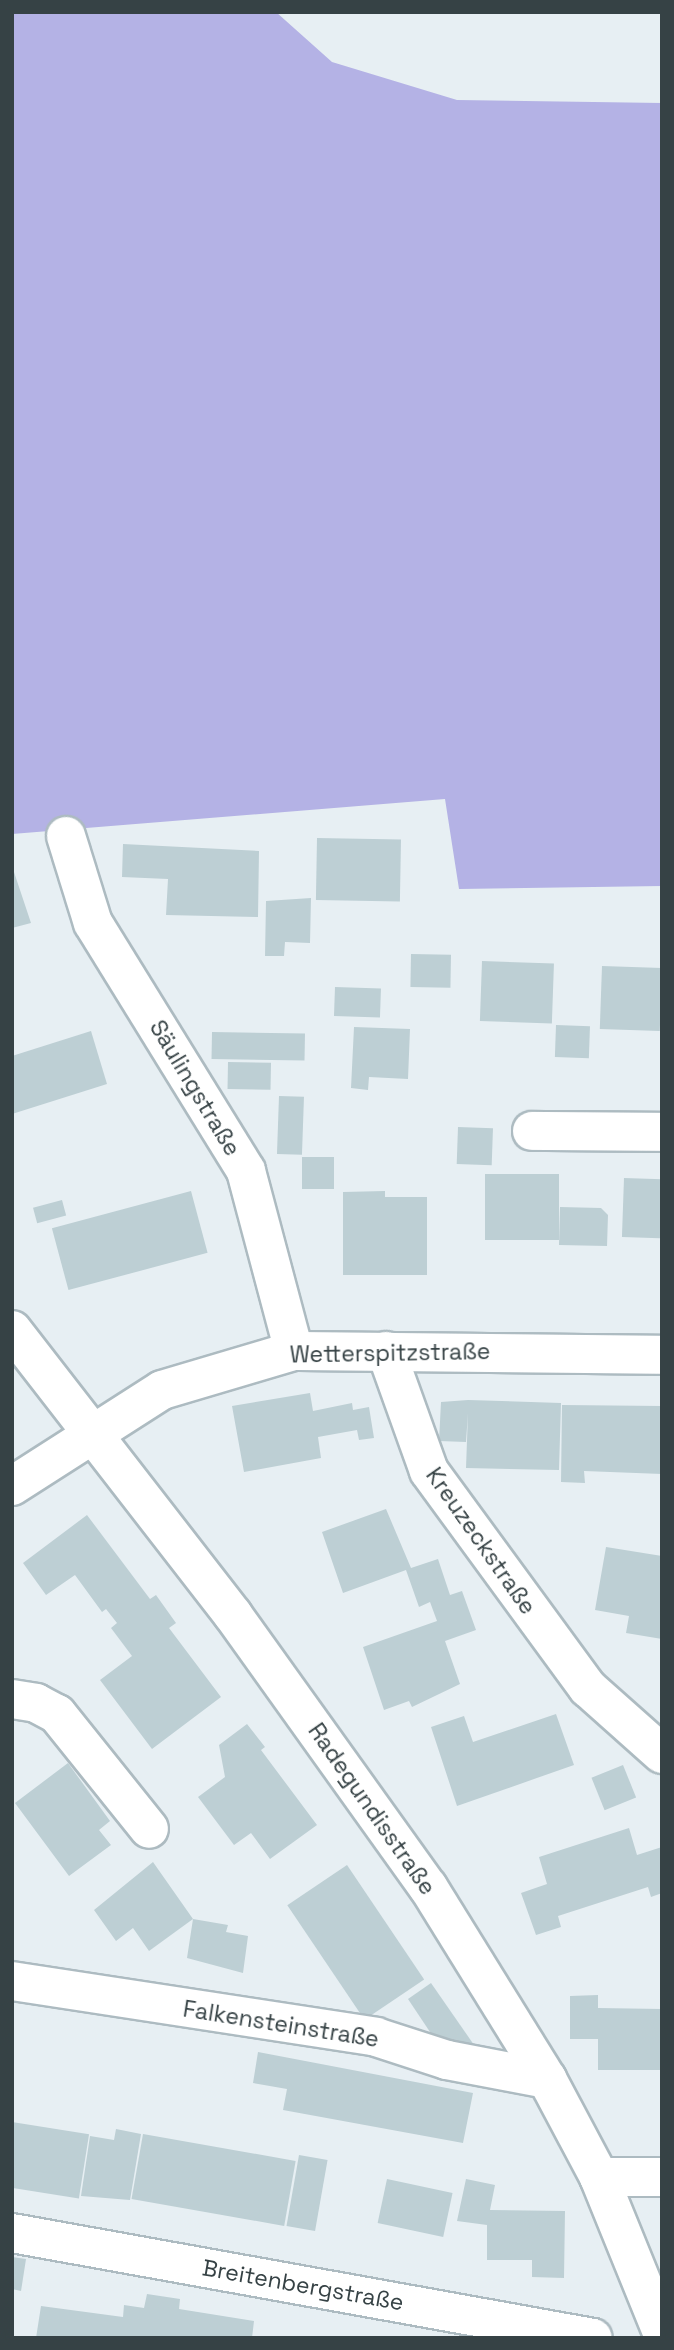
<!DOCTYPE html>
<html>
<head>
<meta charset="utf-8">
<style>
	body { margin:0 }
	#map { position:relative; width:674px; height:2350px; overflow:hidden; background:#e7eff3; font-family:"Space Grotesk",sans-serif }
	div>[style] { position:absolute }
	.green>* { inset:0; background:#b4b2e5 }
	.building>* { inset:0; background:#bdcfd4; transform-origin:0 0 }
	.roads { filter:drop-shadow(2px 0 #adbbc1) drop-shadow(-2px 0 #adbbc1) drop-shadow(0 2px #adbbc1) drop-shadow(0 -2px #adbbc1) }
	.minor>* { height:38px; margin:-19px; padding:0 19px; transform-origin:19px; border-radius:19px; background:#fff }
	span { translate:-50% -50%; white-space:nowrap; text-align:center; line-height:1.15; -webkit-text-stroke:7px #fff; paint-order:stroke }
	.street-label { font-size:23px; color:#364245 }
	.frame { position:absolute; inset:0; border:14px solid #364245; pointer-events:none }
</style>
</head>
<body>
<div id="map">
	<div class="green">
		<i style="clip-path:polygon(12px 12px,276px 12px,332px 62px,457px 100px,662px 103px,662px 886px,459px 889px,445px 799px,12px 834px)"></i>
	</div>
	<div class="building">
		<i style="left:317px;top:838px;width:84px;height:62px;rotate:1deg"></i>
		<i style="clip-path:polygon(123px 844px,259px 851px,258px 917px,166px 915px,168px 879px,122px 877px)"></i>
		<i style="clip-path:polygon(12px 866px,31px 923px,12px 928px)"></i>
		<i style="clip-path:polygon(311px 898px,310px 943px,285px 942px,284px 956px,265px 956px,266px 901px)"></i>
		<i style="left:411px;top:954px;width:40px;height:33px;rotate:1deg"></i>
		<i style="left:482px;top:961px;width:72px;height:60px;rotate:2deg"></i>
		<i style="left:602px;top:966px;width:60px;height:63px;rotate:2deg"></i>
		<i style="left:335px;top:987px;width:46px;height:29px;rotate:2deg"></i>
		<i style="left:556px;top:1025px;width:34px;height:32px;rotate:2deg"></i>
		<i style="clip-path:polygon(354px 1027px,410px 1029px,408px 1079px,369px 1077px,368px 1090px,351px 1088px)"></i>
		<i style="clip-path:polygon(91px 1031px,107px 1084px,12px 1114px,12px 1056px)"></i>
		<i style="left:212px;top:1032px;width:93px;height:27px;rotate:1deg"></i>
		<i style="left:228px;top:1062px;width:43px;height:27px;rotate:1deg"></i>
		<i style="left:279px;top:1096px;width:25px;height:58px;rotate:2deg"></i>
		<i style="left:458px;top:1127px;width:35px;height:37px;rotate:2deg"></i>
		<i style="left:302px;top:1157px;width:32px;height:32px"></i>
		<i style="left:485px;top:1174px;width:74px;height:66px"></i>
		<i style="left:624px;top:1178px;width:38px;height:59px;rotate:2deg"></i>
		<i style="left:191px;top:1191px;width:64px;height:144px;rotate:75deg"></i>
		<i style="clip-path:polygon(385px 1191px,385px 1197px,427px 1197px,427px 1275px,343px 1275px,343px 1192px)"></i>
		<i style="left:62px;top:1200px;width:16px;height:30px;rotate:75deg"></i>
		<i style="clip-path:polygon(560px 1207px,601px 1208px,608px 1215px,607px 1246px,559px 1245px)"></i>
		<i style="clip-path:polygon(310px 1393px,313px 1411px,352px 1403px,353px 1410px,369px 1407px,374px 1438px,359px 1440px,357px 1430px,318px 1437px,321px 1458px,244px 1472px,232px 1406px)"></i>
		<i style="clip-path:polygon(468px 1400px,561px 1403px,559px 1470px,466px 1468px,468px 1413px,466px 1442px,439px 1441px,441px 1402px)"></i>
		<i style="clip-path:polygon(562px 1405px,662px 1406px,662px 1474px,584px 1471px,585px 1483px,561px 1482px)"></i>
		<i style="clip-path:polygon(386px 1509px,411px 1568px,438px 1559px,450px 1595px,462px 1591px,476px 1630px,445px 1641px,460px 1684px,412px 1707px,409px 1701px,384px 1710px,363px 1647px,437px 1621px,430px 1602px,419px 1607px,406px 1570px,343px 1593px,322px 1532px)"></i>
		<i style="clip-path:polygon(87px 1515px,150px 1599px,156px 1595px,176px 1623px,169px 1628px,221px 1697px,152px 1749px,100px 1680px,132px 1656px,111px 1628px,117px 1623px,106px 1609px,102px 1612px,75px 1575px,46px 1595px,23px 1563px)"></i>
		<i style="clip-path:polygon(606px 1547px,662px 1556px,662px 1639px,626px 1633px,629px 1616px,595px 1610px)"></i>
		<i style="clip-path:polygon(556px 1714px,574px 1765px,457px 1806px,431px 1727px,464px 1716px,473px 1742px)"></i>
		<i style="clip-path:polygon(247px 1724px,265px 1747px,261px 1750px,317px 1825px,270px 1859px,251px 1833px,234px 1845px,198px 1797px,225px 1777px,219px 1745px)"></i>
		<i style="clip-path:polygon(68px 1763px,110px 1821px,99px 1830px,111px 1845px,69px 1876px,15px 1803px)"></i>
		<i style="left:623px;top:1765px;width:35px;height:34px;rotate:68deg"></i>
		<i style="clip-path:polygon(629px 1828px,637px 1855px,662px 1847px,662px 1893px,651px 1897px,648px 1887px,558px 1916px,561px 1927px,536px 1935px,521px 1893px,547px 1884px,539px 1857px)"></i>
		<i style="clip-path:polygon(153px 1862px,193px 1919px,228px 1925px,226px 1932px,248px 1936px,243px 1973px,187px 1958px,193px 1919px,149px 1951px,133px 1928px,116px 1941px,94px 1910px)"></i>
		<i style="left:347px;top:1865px;width:138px;height:72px;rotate:56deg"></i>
		<i style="clip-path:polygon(431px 1983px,481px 2055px,440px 2047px,408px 1999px)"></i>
		<i style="clip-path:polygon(598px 1995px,598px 2008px,662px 2009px,662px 2070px,598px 2070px,598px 2039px,570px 2039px,570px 1996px)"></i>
		<i style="clip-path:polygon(258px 2052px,473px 2093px,463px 2143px,283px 2110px,287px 2089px,253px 2083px)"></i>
		<i style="left:12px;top:2122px;width:78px;height:65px;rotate:9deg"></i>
		<i style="clip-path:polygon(116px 2129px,141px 2134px,130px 2200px,81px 2196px,90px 2136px,114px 2140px)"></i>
		<i style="left:143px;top:2134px;width:155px;height:66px;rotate:10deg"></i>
		<i style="left:299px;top:2155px;width:29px;height:72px;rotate:10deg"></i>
		<i style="left:387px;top:2179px;width:67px;height:45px;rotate:12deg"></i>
		<i style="clip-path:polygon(466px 2179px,495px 2185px,490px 2210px,565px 2211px,564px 2278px,532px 2277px,532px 2260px,487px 2260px,487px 2225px,457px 2221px)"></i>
		<i style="clip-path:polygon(12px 2257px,26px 2259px,21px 2291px,12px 2289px)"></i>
		<i style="clip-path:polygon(147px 2294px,180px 2299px,179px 2309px,254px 2321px,252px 2338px,36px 2338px,41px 2306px,123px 2317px,124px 2305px,144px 2308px)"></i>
	</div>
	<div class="roads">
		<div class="minor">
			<i style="left:66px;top:836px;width:91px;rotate:72.8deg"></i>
			<i style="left:93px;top:923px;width:291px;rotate:58.3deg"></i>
			<i style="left:246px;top:1171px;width:186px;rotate:75.1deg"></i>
			<i style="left:532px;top:1131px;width:130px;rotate:0.4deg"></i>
			<i style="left:12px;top:1330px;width:361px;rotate:52.2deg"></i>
			<i style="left:233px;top:1615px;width:335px;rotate:54.4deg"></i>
			<i style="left:428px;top:1887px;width:226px;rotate:58.2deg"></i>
			<i style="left:547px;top:2079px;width:111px;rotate:62deg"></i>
			<i style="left:599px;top:2177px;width:167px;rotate:67.9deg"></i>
			<i style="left:386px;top:1351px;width:127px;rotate:70.3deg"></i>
			<i style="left:429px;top:1471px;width:269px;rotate:53.8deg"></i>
			<i style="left:588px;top:1688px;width:99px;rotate:41.7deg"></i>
			<i style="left:12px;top:1486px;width:178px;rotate:-32.6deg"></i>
			<i style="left:162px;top:1390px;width:138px;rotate:-16.5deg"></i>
			<i style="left:294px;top:1351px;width:368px;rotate:0.6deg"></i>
			<i style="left:12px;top:1699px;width:24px;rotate:9deg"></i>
			<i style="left:36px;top:1703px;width:24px;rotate:28deg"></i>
			<i style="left:57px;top:1714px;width:147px;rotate:51.3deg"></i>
			<i style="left:12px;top:1981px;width:368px;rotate:8.7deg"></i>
			<i style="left:376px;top:2037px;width:75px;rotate:17.9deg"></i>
			<i style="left:447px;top:2060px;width:102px;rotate:10.8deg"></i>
			<i style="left:599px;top:2177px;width:63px"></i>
			<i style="left:12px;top:2233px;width:590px;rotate:10.24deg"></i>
		</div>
	</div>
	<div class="street-label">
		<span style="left:195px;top:1088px;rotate:59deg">Säulingstraße</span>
		<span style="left:390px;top:1353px;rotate:-1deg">Wetterspitzstraße</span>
		<span style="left:481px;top:1541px;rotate:55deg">Kreuzeckstraße</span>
		<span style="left:372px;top:1809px;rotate:55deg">Radegundisstraße</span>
		<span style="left:281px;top:2024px;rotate:9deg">Falkensteinstraße</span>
		<span style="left:303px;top:2285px;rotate:10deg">Breitenbergstraße</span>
	</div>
	<div class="frame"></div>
</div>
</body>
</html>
